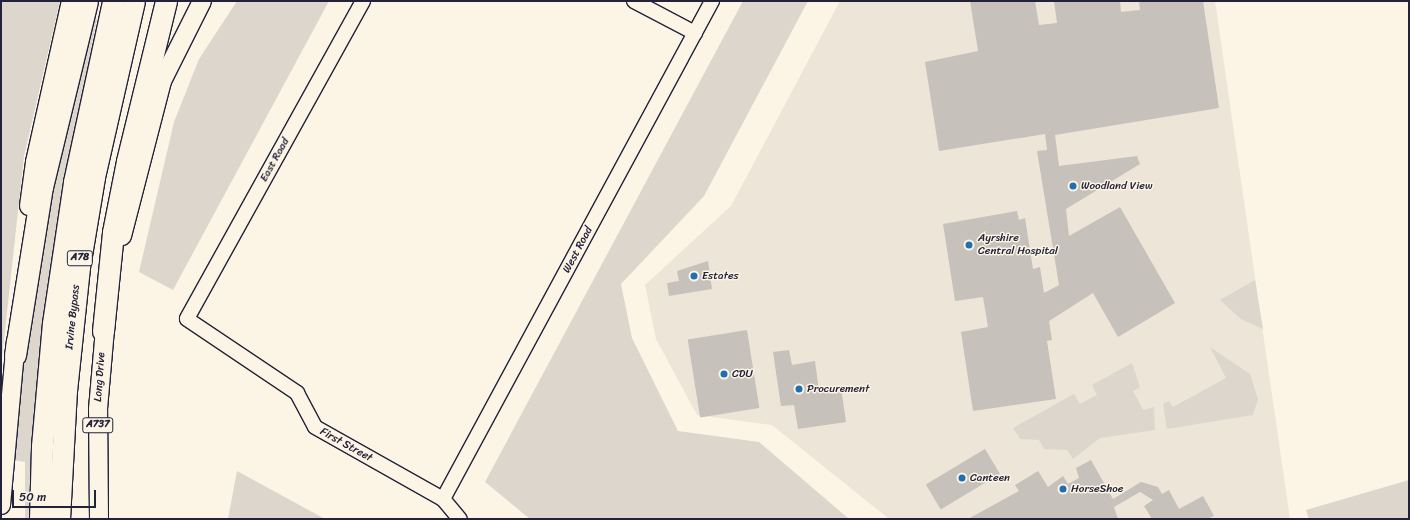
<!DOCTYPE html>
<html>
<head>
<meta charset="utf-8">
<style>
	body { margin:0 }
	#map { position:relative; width:1410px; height:520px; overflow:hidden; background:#fcf5e5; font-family:Sriracha,sans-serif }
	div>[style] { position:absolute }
	.built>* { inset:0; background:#ece5d8 }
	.green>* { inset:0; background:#dcd6cc }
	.building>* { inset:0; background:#c6c1bb; transform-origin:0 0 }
	.roads { filter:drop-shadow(1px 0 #22223b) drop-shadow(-1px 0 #22223b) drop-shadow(0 1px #22223b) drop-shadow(0 -1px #22223b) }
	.minor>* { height:14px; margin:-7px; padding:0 7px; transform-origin:7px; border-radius:7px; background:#fcf5e5 }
	.major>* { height:18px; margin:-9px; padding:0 9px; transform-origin:9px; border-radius:9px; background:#fcf5e5 }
	.highway>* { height:21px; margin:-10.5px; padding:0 10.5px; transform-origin:10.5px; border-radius:10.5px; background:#fcf5e5 }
	.dots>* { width:11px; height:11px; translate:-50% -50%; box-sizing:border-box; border:2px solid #fcf5e5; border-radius:50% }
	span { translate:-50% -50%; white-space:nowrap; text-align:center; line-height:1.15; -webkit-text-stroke:3px #fcf5e5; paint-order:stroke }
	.shield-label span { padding:1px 3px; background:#fcf5e5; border:1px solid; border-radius:3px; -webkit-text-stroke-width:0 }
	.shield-label { font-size:10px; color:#22223b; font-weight:700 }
	.street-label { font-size:11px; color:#22223b }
	.poi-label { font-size:11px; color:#22223b }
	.left { translate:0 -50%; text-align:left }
	.frame { position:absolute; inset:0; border:2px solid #22223b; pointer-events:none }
	.scale { position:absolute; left:12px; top:490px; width:84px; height:18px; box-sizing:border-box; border:2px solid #22223b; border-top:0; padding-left:5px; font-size:12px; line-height:14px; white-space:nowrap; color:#22223b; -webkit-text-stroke:3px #fcf5e5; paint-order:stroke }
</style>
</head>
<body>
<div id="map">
	<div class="built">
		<i style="clip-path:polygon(840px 1px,1215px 1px,1290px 519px,889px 519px,772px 425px,697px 415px,656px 339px,645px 285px,731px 206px)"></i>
	</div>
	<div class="green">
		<i style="clip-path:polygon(1px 1px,60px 1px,24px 156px,1px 367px)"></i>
		<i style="clip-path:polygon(237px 1px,329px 1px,173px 290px,139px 272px,174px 122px,199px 59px)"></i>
		<i style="clip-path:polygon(743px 1px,808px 1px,704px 196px,621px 284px,632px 338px,678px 431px,759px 442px,849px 519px,530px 519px,485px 482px)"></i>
		<i style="clip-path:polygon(89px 17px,97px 19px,58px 219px,34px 413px,31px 519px,25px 519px,25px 462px,13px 460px,32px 291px,61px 133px)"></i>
		<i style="clip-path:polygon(1255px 280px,1263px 329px,1241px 319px,1220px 300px)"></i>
		<i style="clip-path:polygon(1210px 347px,1250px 374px,1258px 399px,1253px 415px,1167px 429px,1163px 404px,1169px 401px,1173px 407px,1226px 378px)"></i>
		<i style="clip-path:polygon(1132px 363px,1140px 387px,1133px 391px,1143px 410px,1154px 407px,1155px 430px,1100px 438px,1073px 459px,1067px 450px,1044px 449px,1039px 440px,1020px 439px,1013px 428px,1074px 394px,1080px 404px,1097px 395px,1092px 385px)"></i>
		<i style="clip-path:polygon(237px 471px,325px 519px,228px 519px)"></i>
		<i style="clip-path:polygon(1409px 480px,1409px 519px,1309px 519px,1306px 510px)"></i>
	</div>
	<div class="building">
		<i style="clip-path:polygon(970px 1px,1035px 1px,1039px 25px,1057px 23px,1054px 1px,1120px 1px,1121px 12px,1140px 10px,1139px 1px,1203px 1px,1219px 108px,1055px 135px,1059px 166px,1137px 156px,1140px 164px,1066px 209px,1069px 236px,1120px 207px,1175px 303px,1118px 337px,1093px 293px,1049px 321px,1052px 340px,1047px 341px,1056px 399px,973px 411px,961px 332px,988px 327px,983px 297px,955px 301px,943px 224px,1017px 211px,1019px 220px,1025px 218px,1033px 269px,1040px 267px,1044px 293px,1059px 285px,1037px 151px,1047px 150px,1045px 134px,939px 151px,925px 62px,978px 51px)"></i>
		<i style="clip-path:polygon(708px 261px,712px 289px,669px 296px,667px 283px,679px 281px,677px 271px)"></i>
		<i style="left:747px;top:330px;width:79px;height:60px;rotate:81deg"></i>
		<i style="clip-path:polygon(789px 350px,792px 365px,815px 361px,819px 391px,841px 388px,846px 422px,798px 429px,794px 405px,781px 406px,773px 352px)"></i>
		<i style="left:985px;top:449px;width:29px;height:69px;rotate:59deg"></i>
		<i style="clip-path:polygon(1091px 460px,1113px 499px,1141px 482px,1158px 487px,1162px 494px,1169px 490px,1179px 509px,1203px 496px,1214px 516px,1207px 519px,1152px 519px,1144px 506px,1153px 500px,1140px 492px,1114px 507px,1118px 519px,968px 519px,1019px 491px,1015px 485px,1038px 471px,1048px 487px,1063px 476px,1068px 484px,1079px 478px,1076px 468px)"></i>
	</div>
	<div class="roads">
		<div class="minor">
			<i style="left:363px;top:1px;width:363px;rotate:119deg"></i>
			<i style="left:187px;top:319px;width:133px;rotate:33.9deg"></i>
			<i style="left:297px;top:393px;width:38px;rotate:62deg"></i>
			<i style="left:315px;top:427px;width:147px;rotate:29.4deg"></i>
			<i style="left:443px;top:499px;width:26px;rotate:50deg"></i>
			<i style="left:634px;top:1px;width:69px;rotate:27.7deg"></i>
			<i style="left:443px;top:499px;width:566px;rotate:-61.62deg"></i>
		</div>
		<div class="major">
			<i style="left:29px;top:206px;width:44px;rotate:-82.2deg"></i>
			<i style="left:35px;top:162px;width:165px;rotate:-77.4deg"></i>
			<i style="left:122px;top:236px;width:160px;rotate:-75.5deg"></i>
			<i style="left:162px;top:81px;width:89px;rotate:-63.4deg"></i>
			<i style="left:1px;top:505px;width:165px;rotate:-84.8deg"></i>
			<i style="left:99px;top:519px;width:110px;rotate:-90.5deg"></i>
			<i style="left:98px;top:409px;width:91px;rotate:-85deg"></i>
		</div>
		<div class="highway">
			<i style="left:103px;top:331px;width:100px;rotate:-84.2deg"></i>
			<i style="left:113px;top:232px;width:72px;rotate:-78.8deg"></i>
			<i style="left:127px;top:161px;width:165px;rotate:-76.3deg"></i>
			<i style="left:15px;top:355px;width:170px;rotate:-80.9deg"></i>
			<i style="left:42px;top:187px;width:191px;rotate:-76.4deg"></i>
			<i style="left:40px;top:519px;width:73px;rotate:-88.4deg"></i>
			<i style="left:42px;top:446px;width:123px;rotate:-84.9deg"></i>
			<i style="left:53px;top:323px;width:143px;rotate:-81.5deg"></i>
			<i style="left:74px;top:182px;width:185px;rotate:-77.8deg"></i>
			<i style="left:59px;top:519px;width:128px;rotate:-86.9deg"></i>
			<i style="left:66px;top:391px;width:125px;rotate:-84deg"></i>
			<i style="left:79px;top:267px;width:91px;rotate:-80.5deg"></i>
			<i style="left:94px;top:177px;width:180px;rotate:-77.2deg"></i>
		</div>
	</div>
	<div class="dots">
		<i style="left:1073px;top:186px;background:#1f6fb2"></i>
		<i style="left:969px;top:245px;background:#1f6fb2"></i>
		<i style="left:694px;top:276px;background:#1f6fb2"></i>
		<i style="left:724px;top:374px;background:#1f6fb2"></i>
		<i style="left:799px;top:389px;background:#1f6fb2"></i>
		<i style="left:962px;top:478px;background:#1f6fb2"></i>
		<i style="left:1063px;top:489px;background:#1f6fb2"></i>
	</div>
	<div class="shield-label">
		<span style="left:80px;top:258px">A78</span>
		<span style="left:98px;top:425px">A737</span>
	</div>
	<div class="street-label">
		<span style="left:275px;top:160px;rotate:-61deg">East Road</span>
		<span style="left:578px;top:250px;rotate:-62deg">West Road</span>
		<span style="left:73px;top:317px;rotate:-84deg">Irvine Bypass</span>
		<span style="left:100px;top:377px;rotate:-86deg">Long Drive</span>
		<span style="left:346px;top:445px;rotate:29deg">First Street</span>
	</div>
	<div class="poi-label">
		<span class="left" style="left:1081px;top:186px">Woodland View</span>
		<span class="left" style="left:978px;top:245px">Ayrshire<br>Central Hospital</span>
		<span class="left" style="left:702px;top:276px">Estates</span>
		<span class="left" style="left:732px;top:374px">CDU</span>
		<span class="left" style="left:807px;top:389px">Procurement</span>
		<span class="left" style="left:970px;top:478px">Canteen</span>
		<span class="left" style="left:1071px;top:489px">HorseShoe</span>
	</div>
	<div class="frame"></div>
	<div class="scale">50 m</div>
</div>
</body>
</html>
